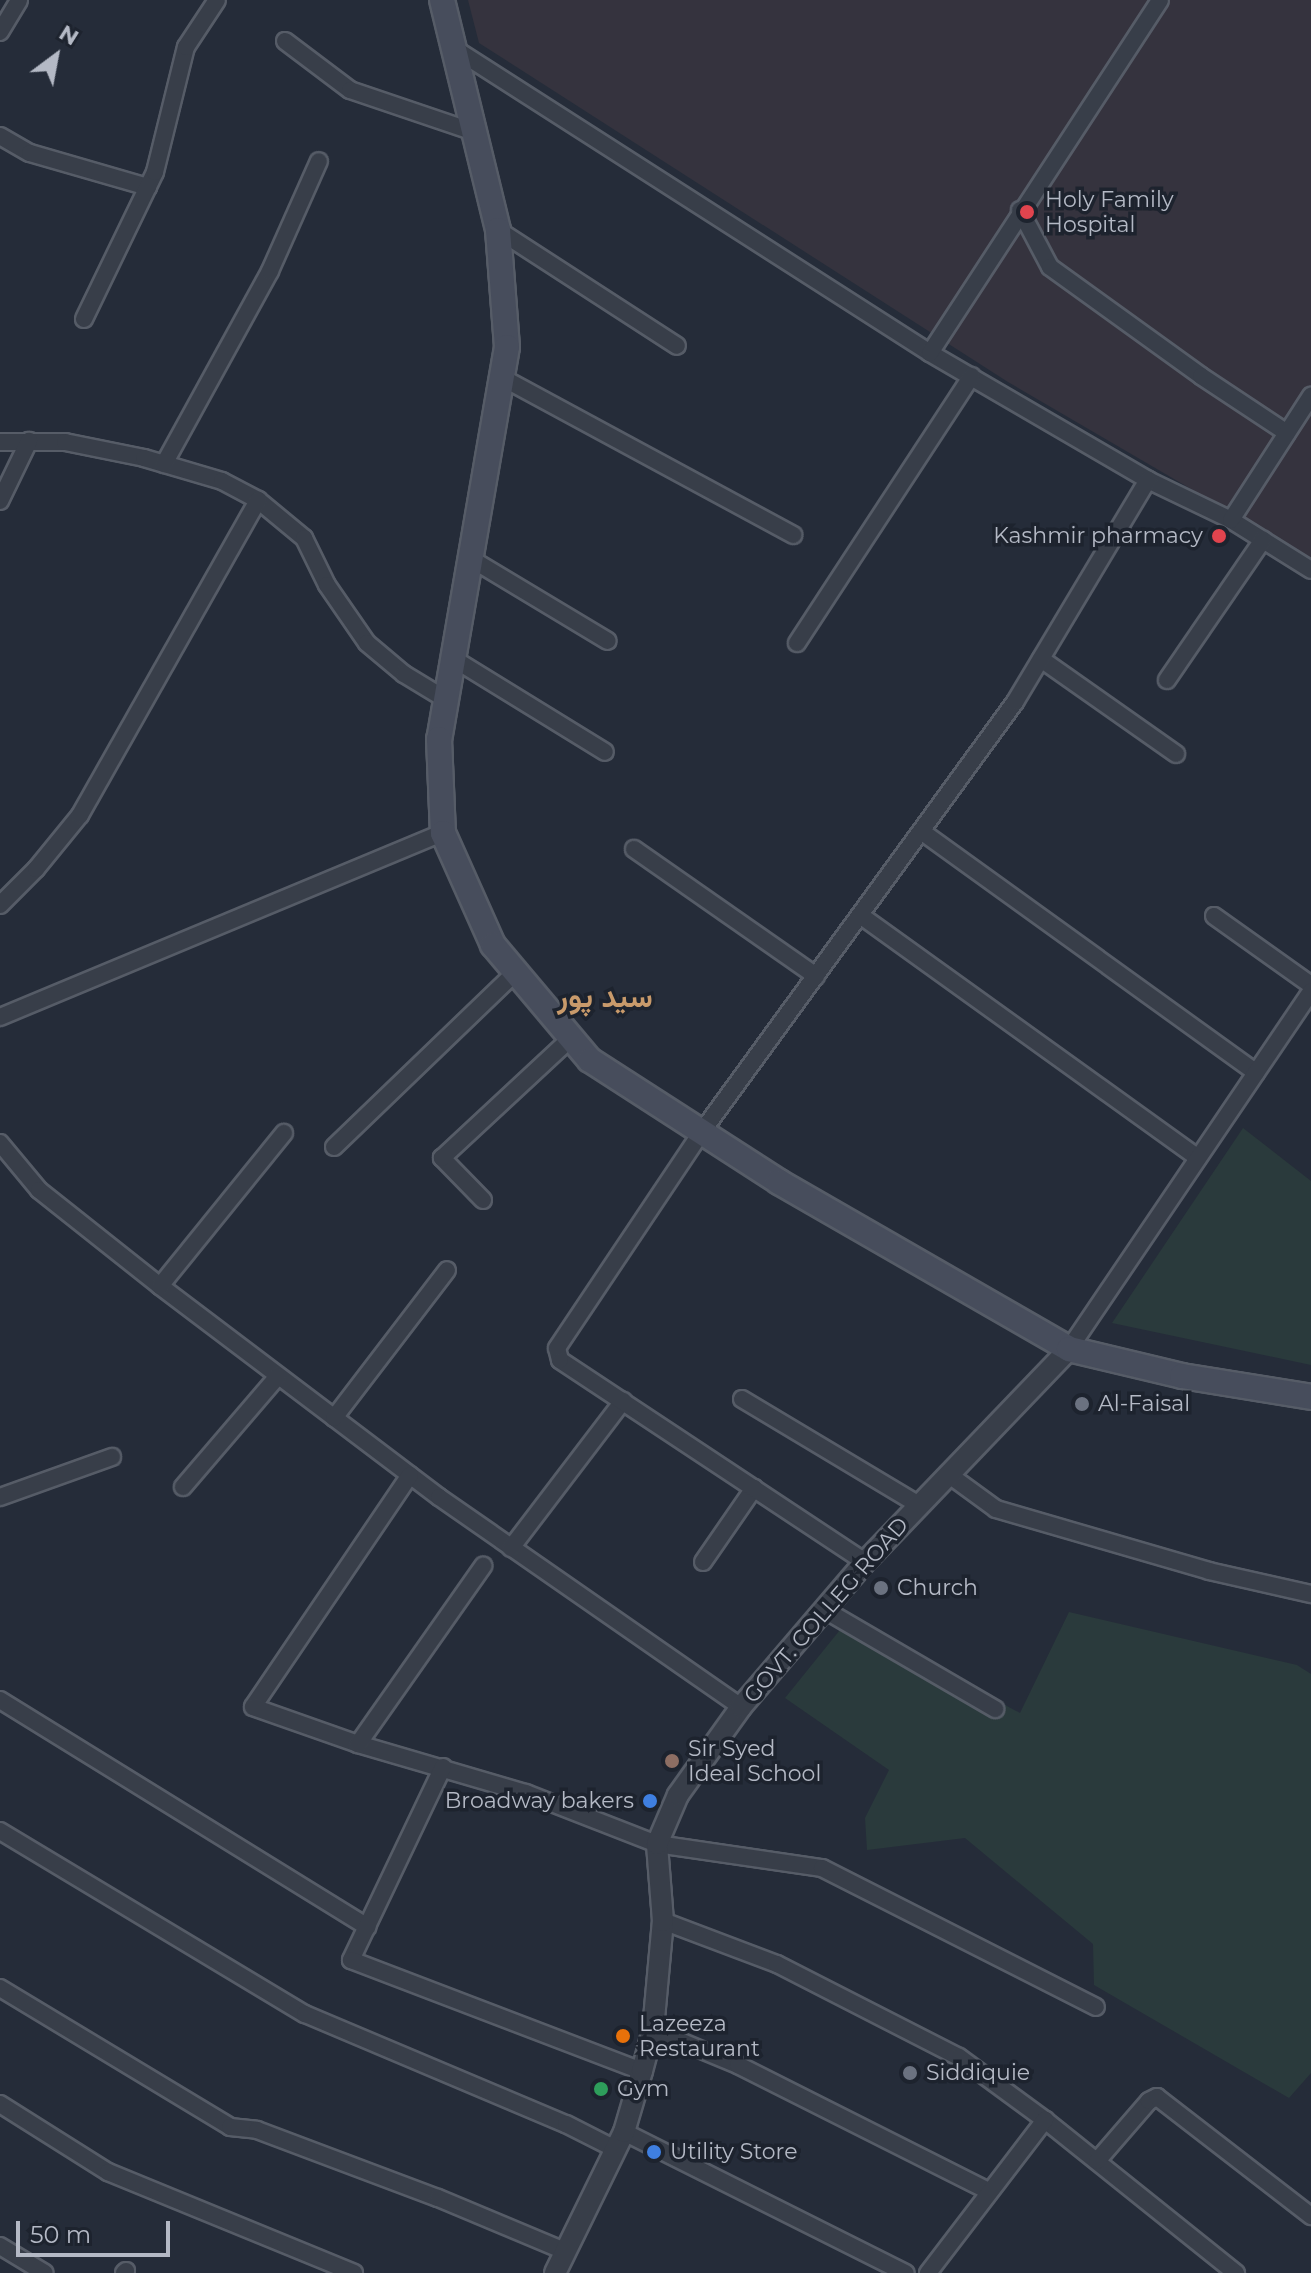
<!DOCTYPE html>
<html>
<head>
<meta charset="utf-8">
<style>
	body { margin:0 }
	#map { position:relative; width:1311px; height:2273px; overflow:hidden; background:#252c39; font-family:Montserrat,Vazirmatn,sans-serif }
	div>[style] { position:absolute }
	.medical>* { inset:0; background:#35333e }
	.green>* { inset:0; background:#2a3a3c }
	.roads { filter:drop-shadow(2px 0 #565c67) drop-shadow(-2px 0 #565c67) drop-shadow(0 2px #565c67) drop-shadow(0 -2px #565c67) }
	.minor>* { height:16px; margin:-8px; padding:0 8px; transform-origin:8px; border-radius:8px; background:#383e49 }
	.tertiary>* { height:20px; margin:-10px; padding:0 10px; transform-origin:10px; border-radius:10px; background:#383e49 }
	.secondary>* { height:24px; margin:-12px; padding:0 12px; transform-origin:12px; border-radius:12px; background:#474d5c }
	.dots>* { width:22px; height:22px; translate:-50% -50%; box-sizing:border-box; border:4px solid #1d232e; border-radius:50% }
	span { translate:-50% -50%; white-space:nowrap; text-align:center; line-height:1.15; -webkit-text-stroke:7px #1d232e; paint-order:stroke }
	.poi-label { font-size:22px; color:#b4b9c5 }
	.left { translate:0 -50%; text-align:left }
	.right { translate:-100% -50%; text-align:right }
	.street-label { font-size:22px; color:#b4b9c5 }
	.district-label { font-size:30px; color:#c89a6b; font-weight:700 }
	.north { position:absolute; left:16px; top:16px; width:80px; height:80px; -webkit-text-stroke:6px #1d232e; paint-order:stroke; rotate:32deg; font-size:22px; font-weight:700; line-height:32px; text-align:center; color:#b4b9c5 }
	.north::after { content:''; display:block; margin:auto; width:28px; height:36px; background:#b4b9c5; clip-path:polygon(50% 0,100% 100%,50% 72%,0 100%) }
	.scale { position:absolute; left:16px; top:2221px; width:154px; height:36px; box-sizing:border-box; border:4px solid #b4b9c5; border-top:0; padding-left:10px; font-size:24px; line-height:28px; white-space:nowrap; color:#b4b9c5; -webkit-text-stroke:6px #1d232e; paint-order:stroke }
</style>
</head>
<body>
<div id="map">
	<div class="medical">
		<i style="clip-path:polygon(468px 0,1311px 0,1311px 559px,1008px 382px,479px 43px)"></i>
	</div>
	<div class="green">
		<i style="clip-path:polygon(1243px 1128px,1311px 1181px,1311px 1365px,1112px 1323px)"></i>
		<i style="clip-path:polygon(1069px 1612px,1297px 1665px,1311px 1674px,1311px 2073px,1289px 2098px,1094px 1985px,1093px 1944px,965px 1838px,867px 1850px,865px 1818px,889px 1770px,785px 1698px,848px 1620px,1020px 1713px)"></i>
	</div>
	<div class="roads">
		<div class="minor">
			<i style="left:0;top:32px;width:37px;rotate:-59deg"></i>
			<i style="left:285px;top:41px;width:81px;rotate:37deg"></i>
			<i style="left:350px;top:90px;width:131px;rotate:18.7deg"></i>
			<i style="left:455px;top:49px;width:564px;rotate:32.62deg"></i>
			<i style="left:930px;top:353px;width:252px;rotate:30.2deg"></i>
			<i style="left:1148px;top:480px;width:92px;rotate:25.7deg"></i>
			<i style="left:1231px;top:520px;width:94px;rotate:32deg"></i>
			<i style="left:0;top:136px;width:34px;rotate:30deg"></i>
			<i style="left:30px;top:153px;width:123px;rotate:16.1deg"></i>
			<i style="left:1020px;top:210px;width:64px;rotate:62.2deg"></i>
			<i style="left:1050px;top:267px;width:186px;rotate:35.8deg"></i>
			<i style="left:1201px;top:376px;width:103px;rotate:33.5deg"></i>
			<i style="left:498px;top:230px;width:213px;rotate:32.9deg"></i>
			<i style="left:84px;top:319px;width:163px;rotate:-64.2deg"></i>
			<i style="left:155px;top:172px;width:129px;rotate:-76.1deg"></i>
			<i style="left:186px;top:47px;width:56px;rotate:-56.6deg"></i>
			<i style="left:930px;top:353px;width:421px;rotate:-56.9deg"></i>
			<i style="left:503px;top:378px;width:330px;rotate:28.4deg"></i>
			<i style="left:0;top:442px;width:65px"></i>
			<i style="left:65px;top:442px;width:81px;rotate:11.4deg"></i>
			<i style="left:144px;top:458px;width:81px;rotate:16.4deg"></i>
			<i style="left:222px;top:481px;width:41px;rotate:27.8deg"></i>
			<i style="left:258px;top:500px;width:60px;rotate:39.6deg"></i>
			<i style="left:304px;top:538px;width:52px;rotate:63.9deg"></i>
			<i style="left:327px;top:585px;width:70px;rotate:55.4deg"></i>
			<i style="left:367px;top:643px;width:48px;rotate:40deg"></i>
			<i style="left:404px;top:674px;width:50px;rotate:31.2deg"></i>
			<i style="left:164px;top:464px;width:220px;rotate:-61.2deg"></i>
			<i style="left:270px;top:271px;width:120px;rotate:-66deg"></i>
			<i style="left:0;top:501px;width:67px;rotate:-64.2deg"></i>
			<i style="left:1231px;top:520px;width:148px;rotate:-57.2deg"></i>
			<i style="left:473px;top:560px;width:157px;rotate:31deg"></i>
			<i style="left:797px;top:643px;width:319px;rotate:-56.8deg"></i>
			<i style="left:454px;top:659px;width:177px;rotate:31.6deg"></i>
			<i style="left:1041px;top:659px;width:165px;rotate:35.1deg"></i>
			<i style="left:1167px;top:680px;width:170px;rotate:-55.6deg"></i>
			<i style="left:921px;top:831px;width:413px;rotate:35.8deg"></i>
			<i style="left:634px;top:849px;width:222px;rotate:34.9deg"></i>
			<i style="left:0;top:905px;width:51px;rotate:-45deg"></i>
			<i style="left:36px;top:869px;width:70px;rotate:-50.8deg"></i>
			<i style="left:80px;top:815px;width:362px;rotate:-60.5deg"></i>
			<i style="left:860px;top:915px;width:416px;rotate:35.7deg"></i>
			<i style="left:1214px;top:916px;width:119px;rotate:35.4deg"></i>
			<i style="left:0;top:1017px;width:480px;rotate:-22.6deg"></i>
			<i style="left:0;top:1143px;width:61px;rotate:50.3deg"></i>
			<i style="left:39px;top:1190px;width:154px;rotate:38.4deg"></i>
			<i style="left:160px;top:1286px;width:350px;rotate:37.1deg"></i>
			<i style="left:439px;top:1497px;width:368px;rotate:34.8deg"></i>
			<i style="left:334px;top:1147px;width:252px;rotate:-43.9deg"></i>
			<i style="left:483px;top:1200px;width:59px;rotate:-134.3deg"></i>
			<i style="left:442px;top:1158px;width:176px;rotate:-42.9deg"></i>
			<i style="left:160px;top:1286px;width:197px;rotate:-51deg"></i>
			<i style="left:1069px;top:1349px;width:432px;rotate:-55.9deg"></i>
			<i style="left:742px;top:1399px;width:206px;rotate:30.9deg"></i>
			<i style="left:334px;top:1418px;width:186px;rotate:-52.6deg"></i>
			<i style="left:948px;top:1474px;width:59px;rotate:36.1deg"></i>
			<i style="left:996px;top:1509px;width:222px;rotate:16.2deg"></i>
			<i style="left:1209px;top:1571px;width:105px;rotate:12.7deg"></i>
			<i style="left:410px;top:1475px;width:280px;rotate:124.1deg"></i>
			<i style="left:253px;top:1707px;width:111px;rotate:19.4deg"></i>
			<i style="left:358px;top:1744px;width:175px;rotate:16.3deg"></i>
			<i style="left:526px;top:1793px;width:141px;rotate:21.3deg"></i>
			<i style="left:657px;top:1844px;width:167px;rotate:8.3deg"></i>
			<i style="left:822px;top:1868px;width:307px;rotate:26.9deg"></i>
			<i style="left:183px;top:1487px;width:146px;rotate:-49.4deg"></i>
			<i style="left:0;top:1497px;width:119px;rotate:-19.7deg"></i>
			<i style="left:511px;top:1548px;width:185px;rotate:-52.7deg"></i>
			<i style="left:703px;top:1562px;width:90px;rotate:-55.4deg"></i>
			<i style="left:865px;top:1562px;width:366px;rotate:-146.5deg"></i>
			<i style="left:560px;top:1360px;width:12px;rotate:-104deg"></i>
			<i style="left:557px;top:1348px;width:259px;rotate:-56.2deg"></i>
			<i style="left:701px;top:1133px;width:533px;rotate:-53.93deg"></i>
			<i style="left:1015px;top:702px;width:259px;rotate:-59.1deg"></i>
			<i style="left:825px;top:1610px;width:197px;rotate:30.2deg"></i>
			<i style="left:0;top:1700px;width:432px;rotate:31.7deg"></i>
			<i style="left:358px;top:1744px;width:218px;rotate:-54.9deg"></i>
			<i style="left:443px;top:1767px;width:214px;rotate:115.5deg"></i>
			<i style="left:351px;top:1960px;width:311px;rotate:20.9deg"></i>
			<i style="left:0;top:1831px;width:356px;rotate:31deg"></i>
			<i style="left:305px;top:2014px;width:283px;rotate:22.9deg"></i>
			<i style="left:566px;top:2124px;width:55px;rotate:27deg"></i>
			<i style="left:663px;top:1921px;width:122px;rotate:20.7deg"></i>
			<i style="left:777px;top:1964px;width:204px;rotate:27.1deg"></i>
			<i style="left:959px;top:2057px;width:107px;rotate:36.2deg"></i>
			<i style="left:1045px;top:2120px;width:245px;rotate:38.7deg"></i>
			<i style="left:0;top:1988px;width:269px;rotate:31.1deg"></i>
			<i style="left:230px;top:2127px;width:27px;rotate:6deg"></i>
			<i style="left:257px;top:2130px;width:193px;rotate:20.6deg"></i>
			<i style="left:438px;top:2198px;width:138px;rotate:22.7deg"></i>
			<i style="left:653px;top:2030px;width:92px;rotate:22.4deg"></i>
			<i style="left:738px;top:2065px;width:280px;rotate:26.7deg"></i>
			<i style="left:0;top:2104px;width:128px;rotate:32.2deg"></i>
			<i style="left:108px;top:2172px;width:266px;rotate:22.3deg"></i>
			<i style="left:624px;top:2132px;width:315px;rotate:26.6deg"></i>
			<i style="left:1097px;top:2161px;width:79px;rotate:-49.1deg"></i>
			<i style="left:1149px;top:2101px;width:9px;rotate:-27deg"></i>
			<i style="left:1157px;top:2097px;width:195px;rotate:37.7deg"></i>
			<i style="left:0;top:2246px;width:52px;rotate:31deg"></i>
			<i style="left:124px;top:2273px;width:3px;rotate:-45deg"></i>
			<i style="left:928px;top:2273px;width:193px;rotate:-52.6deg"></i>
		</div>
		<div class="tertiary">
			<i style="left:555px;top:2273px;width:157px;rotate:-63.9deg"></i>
			<i style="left:624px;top:2132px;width:64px;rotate:-73.6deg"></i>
			<i style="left:642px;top:2071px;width:42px;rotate:-75deg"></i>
			<i style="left:653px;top:2030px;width:109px;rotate:-84.8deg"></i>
			<i style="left:663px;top:1921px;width:77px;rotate:-94.5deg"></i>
			<i style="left:657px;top:1844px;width:53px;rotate:-66.8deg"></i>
			<i style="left:678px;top:1795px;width:108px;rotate:-54.4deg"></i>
			<i style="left:741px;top:1707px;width:191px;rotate:-49.5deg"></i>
			<i style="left:865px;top:1562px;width:295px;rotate:-46.2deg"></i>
		</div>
		<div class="secondary">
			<i style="left:442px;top:0;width:237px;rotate:76.3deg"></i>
			<i style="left:498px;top:230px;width:117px;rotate:85.6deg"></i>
			<i style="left:507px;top:347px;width:398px;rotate:99.8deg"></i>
			<i style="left:439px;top:739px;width:94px;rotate:87.6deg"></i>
			<i style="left:443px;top:833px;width:123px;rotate:65.9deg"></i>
			<i style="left:493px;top:945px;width:150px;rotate:49.9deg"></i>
			<i style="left:590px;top:1060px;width:225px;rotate:32.8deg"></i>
			<i style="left:779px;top:1182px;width:335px;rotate:29.9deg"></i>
			<i style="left:1069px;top:1349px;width:116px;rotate:13.4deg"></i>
			<i style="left:1182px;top:1376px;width:131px;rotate:9.2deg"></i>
		</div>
	</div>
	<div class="dots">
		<i style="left:1027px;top:212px;background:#e0444e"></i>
		<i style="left:1219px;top:536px;background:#e0444e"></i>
		<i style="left:1082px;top:1404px;background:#6b7280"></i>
		<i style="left:881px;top:1588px;background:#6b7280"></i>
		<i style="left:672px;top:1761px;background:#8d6e63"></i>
		<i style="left:650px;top:1801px;background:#3f7fe0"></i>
		<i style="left:623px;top:2036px;background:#e8710a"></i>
		<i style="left:910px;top:2073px;background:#6b7280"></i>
		<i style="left:601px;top:2089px;background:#2e9e5b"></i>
		<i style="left:654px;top:2152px;background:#3f7fe0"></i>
	</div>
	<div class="poi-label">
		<span class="left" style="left:1045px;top:212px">Holy Family<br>Hospital</span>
		<span class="right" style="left:1203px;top:536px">Kashmir pharmacy</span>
		<span class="left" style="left:1098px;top:1404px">Al-Faisal</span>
		<span class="left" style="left:897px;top:1588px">Church</span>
		<span class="left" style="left:688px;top:1761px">Sir Syed<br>Ideal School</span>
		<span class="right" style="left:634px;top:1801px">Broadway bakers</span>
		<span class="left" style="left:639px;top:2036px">Lazeeza<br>Restaurant</span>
		<span class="left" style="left:926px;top:2073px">Siddiquie</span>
		<span class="left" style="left:617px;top:2089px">Gym</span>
		<span class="left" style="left:670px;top:2152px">Utility Store</span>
	</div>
	<div class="street-label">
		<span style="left:826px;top:1610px;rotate:-49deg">GOVT. COLLEG ROAD</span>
	</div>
	<div class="district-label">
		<span style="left:605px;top:997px">سید پور</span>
	</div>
	<div class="north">N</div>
	<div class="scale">50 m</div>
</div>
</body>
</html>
